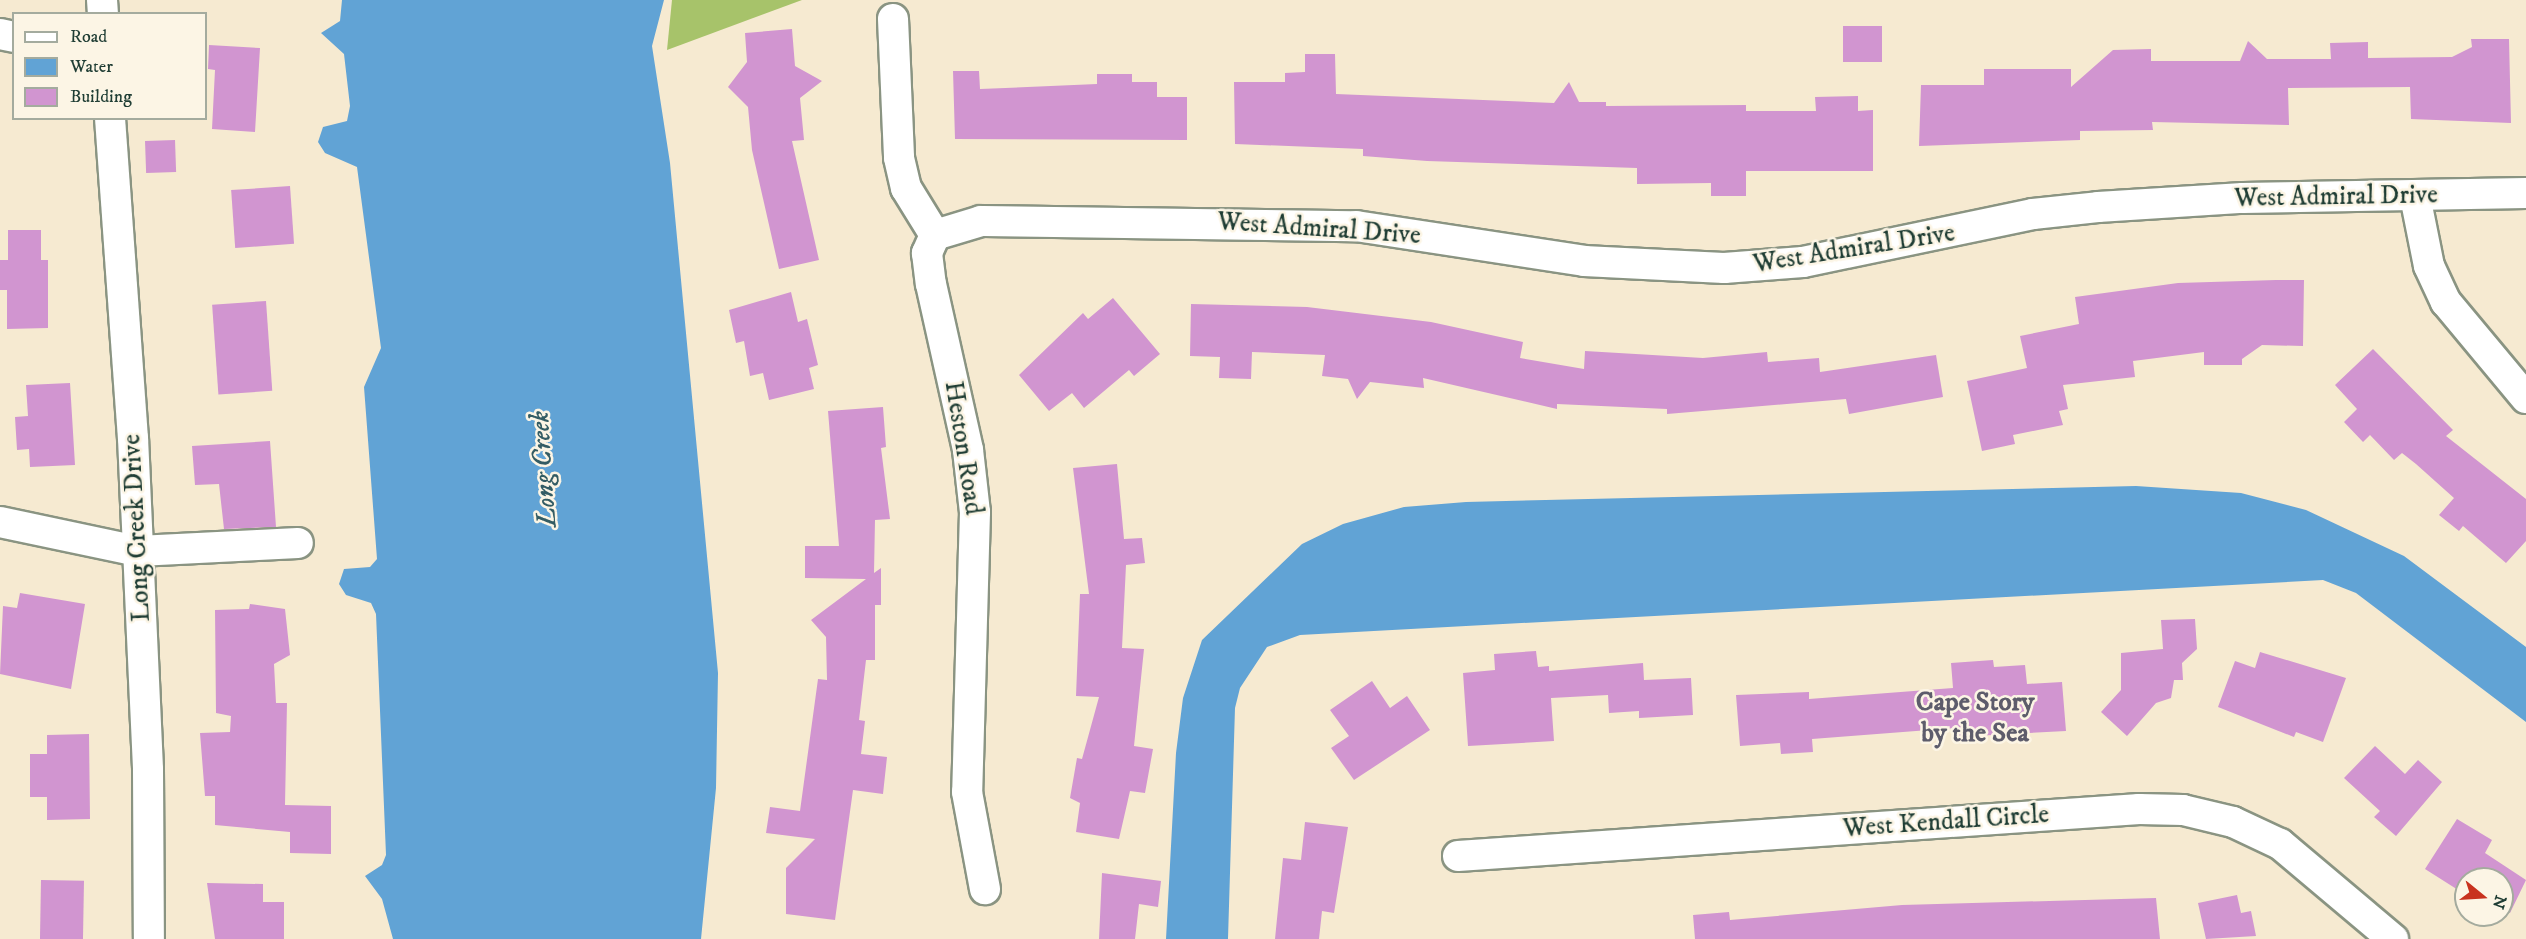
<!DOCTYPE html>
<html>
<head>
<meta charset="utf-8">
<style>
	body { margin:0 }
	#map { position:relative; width:2526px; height:939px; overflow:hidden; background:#f6ead1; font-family:"IM FELL DW Pica",serif }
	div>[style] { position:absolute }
	.green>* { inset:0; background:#a7c36a }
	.water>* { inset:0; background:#61a3d5 }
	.building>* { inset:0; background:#d195d0; transform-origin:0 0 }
	.roads { filter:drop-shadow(2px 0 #8a9482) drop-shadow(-2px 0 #8a9482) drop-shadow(0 2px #8a9482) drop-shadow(0 -2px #8a9482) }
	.minor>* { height:30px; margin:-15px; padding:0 15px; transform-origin:15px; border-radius:15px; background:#fff }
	span { translate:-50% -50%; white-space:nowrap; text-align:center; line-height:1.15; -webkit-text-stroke:5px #fcf5e5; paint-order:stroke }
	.street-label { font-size:26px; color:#1f3d34 }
	.water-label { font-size:27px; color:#335c64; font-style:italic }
	.neighbourhood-label { font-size:27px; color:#5d5c6b; font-weight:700 }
	.legend { position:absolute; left:12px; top:12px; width:195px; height:108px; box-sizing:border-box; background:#fcf5e5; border:2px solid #a4ab9e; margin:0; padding:8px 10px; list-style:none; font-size:18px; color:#1f3d34 }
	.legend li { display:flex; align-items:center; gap:12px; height:30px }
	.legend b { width:30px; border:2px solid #a4ab9e }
	.north { position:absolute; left:2454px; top:867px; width:60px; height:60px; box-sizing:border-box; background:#fcf5e5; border:2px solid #a4ab9e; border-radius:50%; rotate:108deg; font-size:16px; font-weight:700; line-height:24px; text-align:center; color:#1f3d34 }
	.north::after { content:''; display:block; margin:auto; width:21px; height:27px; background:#c8321e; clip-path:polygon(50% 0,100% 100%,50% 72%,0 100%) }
</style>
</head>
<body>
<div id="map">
	<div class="green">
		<i style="clip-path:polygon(672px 0,802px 0,667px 50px)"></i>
	</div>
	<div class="water">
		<i style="clip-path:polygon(342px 0,664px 0,652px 46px,670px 163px,718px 673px,716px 788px,701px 939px,393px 939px,382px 899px,365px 876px,382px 865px,386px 855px,376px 614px,371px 603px,346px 595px,339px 584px,344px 569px,370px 567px,377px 559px,364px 387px,381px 348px,357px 167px,325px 153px,318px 142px,323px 127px,347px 121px,350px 106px,344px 54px,321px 33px,340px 21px)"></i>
		<i style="clip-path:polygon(2136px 486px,2241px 493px,2306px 510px,2404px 556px,2526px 647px,2526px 722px,2356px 593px,2323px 580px,1300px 635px,1267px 647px,1240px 688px,1235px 708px,1228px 939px,1166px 939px,1176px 753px,1183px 698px,1202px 640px,1302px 544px,1343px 524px,1404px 507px,1466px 502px)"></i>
	</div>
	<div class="building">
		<i style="left:1843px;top:26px;width:39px;height:36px"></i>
		<i style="clip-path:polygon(792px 29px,795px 66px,822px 81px,800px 98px,804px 140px,792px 141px,819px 260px,779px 269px,752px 150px,748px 107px,728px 87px,747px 62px,745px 33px)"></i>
		<i style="clip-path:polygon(2471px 39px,2509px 39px,2511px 123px,2411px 119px,2410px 87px,2288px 88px,2289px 125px,2152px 122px,2153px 130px,2080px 131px,2080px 140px,1919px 146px,1921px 85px,1984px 85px,1984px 69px,2071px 69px,2071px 87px,2113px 50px,2151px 49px,2151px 61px,2240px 61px,2248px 41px,2267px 59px,2331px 59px,2330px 43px,2368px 42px,2368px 58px,2452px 57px,2472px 47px)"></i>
		<i style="clip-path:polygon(209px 45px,260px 48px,255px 132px,212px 129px,215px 70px,208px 69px)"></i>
		<i style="clip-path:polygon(1305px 54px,1335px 54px,1336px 94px,1554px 103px,1569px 82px,1579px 102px,1606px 102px,1606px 106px,1746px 105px,1746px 111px,1816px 111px,1815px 97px,1858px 96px,1858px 111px,1873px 110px,1873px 171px,1746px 171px,1746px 196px,1711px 196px,1711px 183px,1637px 184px,1637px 168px,1427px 161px,1363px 156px,1363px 149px,1235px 144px,1234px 82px,1285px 82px,1285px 73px,1305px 72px)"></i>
		<i style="clip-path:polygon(953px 71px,979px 71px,980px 89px,1097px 84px,1097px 74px,1132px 74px,1132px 82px,1157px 82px,1157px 97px,1187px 97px,1187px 140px,955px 139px)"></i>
		<i style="left:175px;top:140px;width:32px;height:30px;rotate:88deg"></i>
		<i style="left:290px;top:186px;width:58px;height:59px;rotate:86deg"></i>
		<i style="clip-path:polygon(8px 230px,41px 230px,41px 260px,48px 260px,48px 328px,7px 329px,7px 290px,0 290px,0 260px,8px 260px)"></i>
		<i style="clip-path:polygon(2276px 280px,2304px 280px,2303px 346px,2262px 345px,2242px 359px,2242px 365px,2204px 365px,2204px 352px,2133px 361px,2135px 377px,2063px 385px,2068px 409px,2059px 411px,2063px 425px,2013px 435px,2015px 444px,1982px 451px,1967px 381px,2027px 368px,2020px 336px,2079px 324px,2075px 297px,2178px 283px)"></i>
		<i style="clip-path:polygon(791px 292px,798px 322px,807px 319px,818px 365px,809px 368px,814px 389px,769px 400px,763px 373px,750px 376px,744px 341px,736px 343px,729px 310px)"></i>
		<i style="clip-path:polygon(1113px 298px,1160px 354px,1134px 376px,1129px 370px,1084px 408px,1072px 393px,1049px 411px,1019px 375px,1083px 313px,1088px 319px)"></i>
		<i style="left:266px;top:301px;width:90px;height:54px;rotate:86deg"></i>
		<i style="clip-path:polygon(1191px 304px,1307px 307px,1431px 322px,1523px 342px,1520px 358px,1584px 369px,1585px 351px,1703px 358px,1767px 352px,1768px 362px,1819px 358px,1820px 372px,1936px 355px,1943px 397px,1849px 414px,1846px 399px,1667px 414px,1667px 409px,1557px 404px,1557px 409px,1423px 378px,1424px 388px,1370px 382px,1357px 399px,1348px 379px,1322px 376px,1325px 355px,1252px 352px,1251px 379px,1219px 378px,1220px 357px,1190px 356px)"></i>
		<i style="clip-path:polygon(2373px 349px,2453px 430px,2446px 436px,2526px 499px,2526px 541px,2506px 563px,2463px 526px,2459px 531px,2439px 515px,2454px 498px,2416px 464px,2402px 453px,2394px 460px,2370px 435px,2363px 442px,2344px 422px,2357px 409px,2335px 385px)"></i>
		<i style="clip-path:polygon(70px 383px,75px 465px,30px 467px,29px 449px,17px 450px,15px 417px,28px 416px,26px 385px)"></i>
		<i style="clip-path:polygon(883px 407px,886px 447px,881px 448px,890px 519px,875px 520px,874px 573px,881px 568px,881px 605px,875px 605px,875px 660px,866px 660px,859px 720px,865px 721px,861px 754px,887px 757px,883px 794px,853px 790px,835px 920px,786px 914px,786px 868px,815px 839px,766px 833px,770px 807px,800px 811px,818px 679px,827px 680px,826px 637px,811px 620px,866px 579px,805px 578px,805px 546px,839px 546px,828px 411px)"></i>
		<i style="clip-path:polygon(270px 441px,276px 527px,224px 529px,219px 484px,195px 485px,192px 446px)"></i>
		<i style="clip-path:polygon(1117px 464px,1124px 539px,1142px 538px,1145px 563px,1126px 565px,1122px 648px,1144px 649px,1134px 746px,1153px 749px,1145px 793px,1130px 791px,1119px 839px,1076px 832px,1080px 803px,1070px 798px,1077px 758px,1082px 759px,1099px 697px,1076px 696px,1080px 594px,1089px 594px,1073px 468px)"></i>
		<i style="clip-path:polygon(20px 593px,85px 604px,71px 689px,0 674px,3px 606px,17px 608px)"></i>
		<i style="clip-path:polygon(250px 604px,285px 609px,290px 655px,274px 664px,276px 703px,287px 703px,285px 805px,331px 806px,331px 854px,290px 853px,290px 832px,215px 825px,215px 796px,205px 796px,200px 733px,230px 732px,231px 716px,216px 713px,215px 610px,249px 609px)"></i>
		<i style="clip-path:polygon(2195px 619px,2197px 649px,2182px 663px,2183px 680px,2174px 680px,2171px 698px,2156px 703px,2127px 736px,2101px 712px,2121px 690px,2121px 653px,2163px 649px,2161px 620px)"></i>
		<i style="clip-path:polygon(1536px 651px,1538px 667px,1549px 666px,1549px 671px,1643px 663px,1644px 680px,1691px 678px,1693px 715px,1639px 718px,1639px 711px,1609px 713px,1608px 695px,1551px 698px,1554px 741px,1468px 746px,1463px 673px,1495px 670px,1494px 654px)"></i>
		<i style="clip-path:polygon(2260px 652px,2346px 678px,2323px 742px,2296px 732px,2294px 737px,2218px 707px,2235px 661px,2255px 668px)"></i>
		<i style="clip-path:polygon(1993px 660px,1994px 667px,2025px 665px,2027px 684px,2062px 682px,2066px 731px,1956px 737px,1955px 728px,1812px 739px,1813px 752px,1781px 754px,1780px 743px,1740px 746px,1736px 695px,1809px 692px,1809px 699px,1953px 688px,1951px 663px)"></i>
		<i style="clip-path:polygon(1372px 681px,1390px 708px,1407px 696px,1430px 730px,1354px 780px,1331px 748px,1349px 736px,1330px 710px)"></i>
		<i style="clip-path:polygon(89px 734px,90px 819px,47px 820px,47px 797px,30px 797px,30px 754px,47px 754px,47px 735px)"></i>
		<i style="clip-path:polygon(2375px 746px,2405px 774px,2418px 760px,2442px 782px,2396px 836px,2374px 817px,2380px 811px,2344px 778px)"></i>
		<i style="clip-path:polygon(2457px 819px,2492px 840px,2485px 853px,2526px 880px,2510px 913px,2502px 908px,2502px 879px,2466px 879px,2466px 895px,2425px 869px)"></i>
		<i style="clip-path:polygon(1305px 822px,1348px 827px,1334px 913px,1322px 911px,1319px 939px,1275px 939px,1283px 858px,1301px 860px)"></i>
		<i style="clip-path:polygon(1102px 873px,1161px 881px,1158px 907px,1139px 904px,1135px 939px,1099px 939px)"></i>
		<i style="left:41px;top:880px;width:43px;height:59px;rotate:1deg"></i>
		<i style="clip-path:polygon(207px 883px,263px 884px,263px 902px,284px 902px,284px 939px,215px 939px)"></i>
		<i style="clip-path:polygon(2237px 895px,2241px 913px,2251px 911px,2256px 936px,2206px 939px,2198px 903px)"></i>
		<i style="clip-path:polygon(2156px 898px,2160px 939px,1695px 939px,1693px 915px,1729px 912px,1730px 920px,1902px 905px)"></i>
	</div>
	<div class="roads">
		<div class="minor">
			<i style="left:102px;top:0;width:14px;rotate:86deg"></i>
			<i style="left:893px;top:19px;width:139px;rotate:87.5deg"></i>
			<i style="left:899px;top:158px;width:31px;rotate:77deg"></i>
			<i style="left:906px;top:188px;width:55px;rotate:58.3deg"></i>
			<i style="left:935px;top:235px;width:20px;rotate:114deg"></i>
			<i style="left:927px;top:253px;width:31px;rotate:83deg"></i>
			<i style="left:931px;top:284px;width:170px;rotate:77.4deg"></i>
			<i style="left:968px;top:450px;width:62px;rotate:83.6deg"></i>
			<i style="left:975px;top:512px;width:280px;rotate:91.6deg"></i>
			<i style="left:967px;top:792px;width:99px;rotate:79.5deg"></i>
			<i style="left:0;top:34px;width:14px;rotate:12deg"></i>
			<i style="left:110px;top:118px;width:321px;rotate:85.9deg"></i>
			<i style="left:133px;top:438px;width:332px;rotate:87.4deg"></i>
			<i style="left:148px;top:770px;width:169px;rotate:89.7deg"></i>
			<i style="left:2415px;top:196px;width:71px;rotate:78.7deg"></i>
			<i style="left:2429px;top:266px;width:40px;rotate:65deg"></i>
			<i style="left:2446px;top:302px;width:125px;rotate:50.2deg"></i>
			<i style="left:935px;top:235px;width:48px;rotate:-16.9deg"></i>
			<i style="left:981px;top:221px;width:375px;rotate:0.8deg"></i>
			<i style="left:1356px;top:226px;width:231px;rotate:8.7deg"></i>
			<i style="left:1584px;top:261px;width:140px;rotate:2.9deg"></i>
			<i style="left:1724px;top:268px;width:79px;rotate:-4.3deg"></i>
			<i style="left:1803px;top:262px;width:235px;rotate:-11.8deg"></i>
			<i style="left:2033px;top:214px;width:65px;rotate:-6.1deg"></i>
			<i style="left:2098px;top:207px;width:145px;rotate:-3.6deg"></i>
			<i style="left:2243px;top:198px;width:283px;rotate:-1deg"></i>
			<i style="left:0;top:522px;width:141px;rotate:11.9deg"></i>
			<i style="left:138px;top:551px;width:160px;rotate:-2.9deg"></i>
			<i style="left:1458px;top:856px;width:683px;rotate:-3.95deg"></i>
			<i style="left:2139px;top:809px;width:44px;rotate:1.3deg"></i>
			<i style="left:2183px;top:810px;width:51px;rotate:13.5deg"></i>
			<i style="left:2233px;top:822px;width:52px;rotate:25.1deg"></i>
			<i style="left:2280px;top:844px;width:148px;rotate:40.1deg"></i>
		</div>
	</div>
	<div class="street-label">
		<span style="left:2336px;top:197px;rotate:-1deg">West Admiral Drive</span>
		<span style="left:1319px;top:229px;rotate:4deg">West Admiral Drive</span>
		<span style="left:1854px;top:249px;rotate:-9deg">West Admiral Drive</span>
		<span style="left:963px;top:448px;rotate:81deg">Heston Road</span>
		<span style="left:137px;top:528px;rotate:-93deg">Long Creek Drive</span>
		<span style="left:1946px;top:822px;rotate:-4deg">West Kendall Circle</span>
	</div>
	<div class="water-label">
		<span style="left:544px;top:469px;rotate:-94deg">Long Creek</span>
	</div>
	<div class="neighbourhood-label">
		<span style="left:1975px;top:718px">Cape Story<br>by the Sea</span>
	</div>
	<ul class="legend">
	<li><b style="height:8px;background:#fff"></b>Road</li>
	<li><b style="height:16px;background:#61a3d5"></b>Water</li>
	<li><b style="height:16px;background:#d195d0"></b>Building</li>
	</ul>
	<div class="north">N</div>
</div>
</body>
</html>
